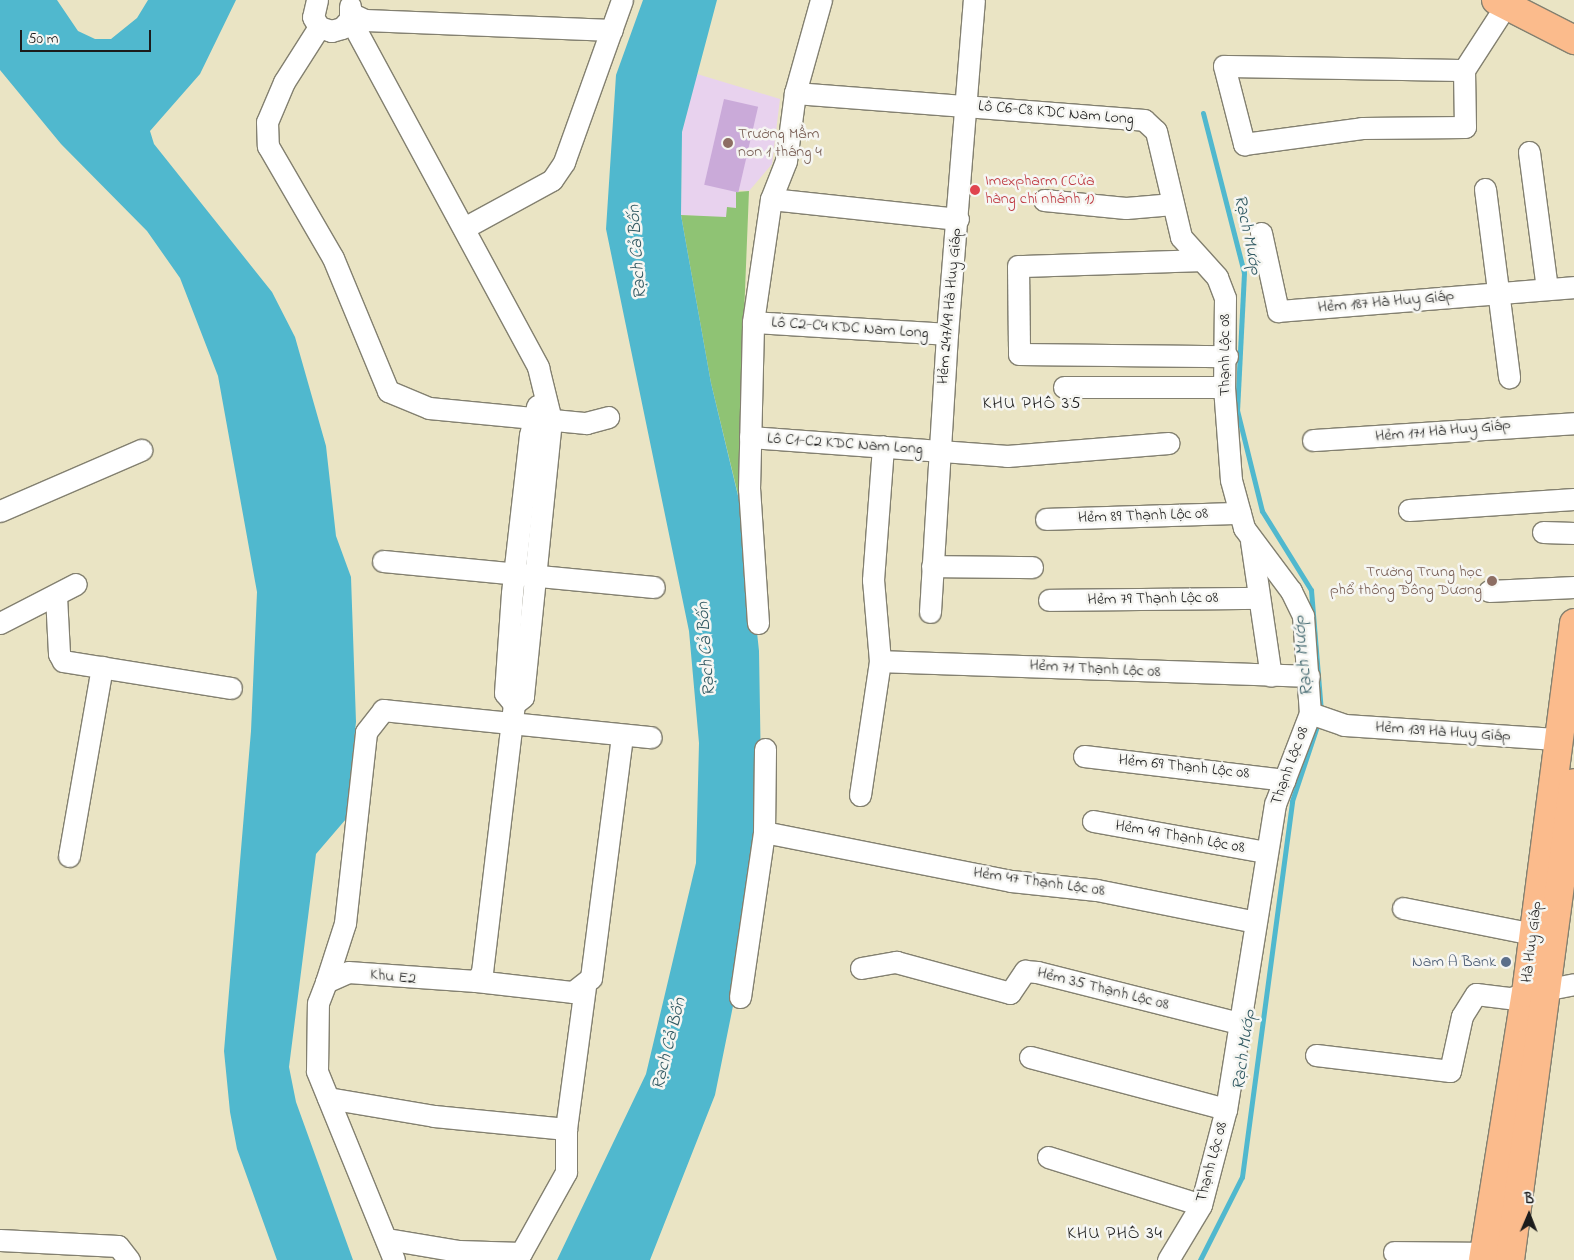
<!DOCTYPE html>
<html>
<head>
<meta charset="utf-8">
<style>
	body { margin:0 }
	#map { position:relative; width:1574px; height:1260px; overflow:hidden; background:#eae4c4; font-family:"Indie Flower",sans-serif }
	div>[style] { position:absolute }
	.built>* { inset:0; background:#e8d2ee }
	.green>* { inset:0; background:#8fc374 }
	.water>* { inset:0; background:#50b8ce }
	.stream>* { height:5px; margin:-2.5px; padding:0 2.5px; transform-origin:2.5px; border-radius:2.5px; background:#50b8ce }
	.building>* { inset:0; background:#caaad9; transform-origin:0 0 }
	.roads { filter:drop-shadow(1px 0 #838070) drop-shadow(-1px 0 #838070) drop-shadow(0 1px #838070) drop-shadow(0 -1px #838070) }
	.minor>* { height:21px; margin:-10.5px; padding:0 10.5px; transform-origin:10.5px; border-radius:10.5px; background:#fff }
	.major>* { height:28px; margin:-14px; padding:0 14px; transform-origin:14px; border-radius:14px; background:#fbbb8c }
	.dots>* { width:14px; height:14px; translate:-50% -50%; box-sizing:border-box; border:2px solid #f6f6f2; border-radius:50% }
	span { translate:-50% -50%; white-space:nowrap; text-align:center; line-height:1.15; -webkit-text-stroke:5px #f6f6f2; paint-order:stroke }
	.street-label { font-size:16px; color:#1c1c1c }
	.education-label { font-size:16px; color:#785e54 }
	.left { translate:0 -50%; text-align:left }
	.right { translate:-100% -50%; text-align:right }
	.health-label { font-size:16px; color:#be3a42 }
	.service-label { font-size:16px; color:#4e5e75 }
	.water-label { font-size:18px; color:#315a63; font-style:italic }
	.neighbourhood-label { font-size:18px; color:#1c1c1c; letter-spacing:1px }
	.north { position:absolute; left:1504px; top:1190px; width:50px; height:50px; -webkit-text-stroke:4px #f6f6f2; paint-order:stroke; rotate:1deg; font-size:14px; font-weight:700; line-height:20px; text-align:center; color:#1c1c1c }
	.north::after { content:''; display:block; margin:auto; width:18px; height:22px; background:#1c1c1c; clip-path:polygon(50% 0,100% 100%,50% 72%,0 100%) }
	.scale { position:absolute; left:20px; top:30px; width:131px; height:22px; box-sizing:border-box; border:2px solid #1c1c1c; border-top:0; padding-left:6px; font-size:15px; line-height:18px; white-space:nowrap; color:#1c1c1c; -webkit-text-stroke:4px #f6f6f2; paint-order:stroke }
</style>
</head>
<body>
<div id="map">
	<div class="built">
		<i style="clip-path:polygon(697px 74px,780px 99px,772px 164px,749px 191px,739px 190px,736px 208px,726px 218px,681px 215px,682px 132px)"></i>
	</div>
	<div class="green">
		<i style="clip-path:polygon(749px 191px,740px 415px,741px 507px,711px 383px,681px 215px,726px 217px,727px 207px,736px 208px,736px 192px)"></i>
	</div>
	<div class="water">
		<i style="clip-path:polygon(0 0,57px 0,78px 31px,95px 39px,111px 39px,137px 18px,148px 0,236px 0,200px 74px,150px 131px,154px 144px,272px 292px,295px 337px,326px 446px,336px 536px,351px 577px,356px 722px,346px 819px,316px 854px,289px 1067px,296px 1102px,353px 1260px,277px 1260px,237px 1149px,230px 1112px,224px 1051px,251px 731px,257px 592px,218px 376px,180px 278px,147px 231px,61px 144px,0 70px)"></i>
		<i style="clip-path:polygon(643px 0,717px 0,682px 132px,681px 215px,711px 383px,746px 529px,759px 651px,762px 832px,752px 912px,715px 1095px,650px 1260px,557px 1260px,646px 1074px,696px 863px,699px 743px,689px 631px,606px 229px,616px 75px)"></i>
	</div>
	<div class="stream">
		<i style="left:1203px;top:113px;width:165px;rotate:75.6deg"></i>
		<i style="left:1244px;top:273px;width:137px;rotate:92.9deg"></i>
		<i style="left:1237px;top:410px;width:104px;rotate:76.1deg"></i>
		<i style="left:1262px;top:511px;width:93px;rotate:58.2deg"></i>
		<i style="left:1311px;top:590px;width:122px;rotate:85.3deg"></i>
		<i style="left:1200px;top:1260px;width:93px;rotate:-63.2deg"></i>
		<i style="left:1242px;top:1177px;width:379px;rotate:-82.4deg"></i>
		<i style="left:1292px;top:801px;width:85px;rotate:-71.6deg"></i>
	</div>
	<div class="building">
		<i style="left:724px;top:99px;width:35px;height:88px;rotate:13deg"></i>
	</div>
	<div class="roads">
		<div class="minor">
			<i style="left:317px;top:0;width:17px;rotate:103deg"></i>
			<i style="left:313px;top:17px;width:12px;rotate:59deg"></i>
			<i style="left:319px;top:27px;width:13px;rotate:18deg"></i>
			<i style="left:331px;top:31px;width:11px;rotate:-15deg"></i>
			<i style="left:342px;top:28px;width:12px;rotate:-48deg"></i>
			<i style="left:350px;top:19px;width:13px;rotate:-90deg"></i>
			<i style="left:350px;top:13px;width:17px;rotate:25deg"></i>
			<i style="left:365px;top:20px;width:247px;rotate:2.3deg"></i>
			<i style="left:350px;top:19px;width:396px;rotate:61.6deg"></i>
			<i style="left:538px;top:367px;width:55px;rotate:76.2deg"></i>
			<i style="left:551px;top:420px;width:278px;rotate:95.8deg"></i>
			<i style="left:523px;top:697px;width:11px;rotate:142deg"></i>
			<i style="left:319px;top:27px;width:65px;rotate:122.5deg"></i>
			<i style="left:284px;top:82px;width:43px;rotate:113deg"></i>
			<i style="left:267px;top:122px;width:24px;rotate:88deg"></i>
			<i style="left:268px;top:146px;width:129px;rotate:59.9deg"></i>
			<i style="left:333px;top:258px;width:144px;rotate:67.5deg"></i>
			<i style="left:388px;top:391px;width:44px;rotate:22.5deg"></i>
			<i style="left:429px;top:408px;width:158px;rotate:5.5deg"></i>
			<i style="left:586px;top:423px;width:23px;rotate:-15deg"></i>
			<i style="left:1464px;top:70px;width:240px;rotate:-179deg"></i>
			<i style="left:1224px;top:66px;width:81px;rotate:75.6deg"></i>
			<i style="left:1244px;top:144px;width:119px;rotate:-7.7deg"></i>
			<i style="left:1362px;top:128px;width:103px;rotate:-0.6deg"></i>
			<i style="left:1465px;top:127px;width:57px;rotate:-91deg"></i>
			<i style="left:1464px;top:70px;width:77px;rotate:-57.1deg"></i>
			<i style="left:795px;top:93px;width:350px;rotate:4.4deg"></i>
			<i style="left:1144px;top:120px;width:16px;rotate:43deg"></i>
			<i style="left:1156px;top:131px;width:109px;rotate:76.7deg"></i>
			<i style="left:1181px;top:237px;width:54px;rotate:48deg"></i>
			<i style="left:1217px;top:277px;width:22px;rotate:69deg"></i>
			<i style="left:1225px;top:298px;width:89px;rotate:90.6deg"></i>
			<i style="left:1224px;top:387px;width:93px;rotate:85.7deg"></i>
			<i style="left:1231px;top:480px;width:50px;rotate:74.8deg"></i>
			<i style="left:1244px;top:528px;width:79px;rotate:53.3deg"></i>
			<i style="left:1291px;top:591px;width:28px;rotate:64deg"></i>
			<i style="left:1303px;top:616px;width:97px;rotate:85.9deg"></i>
			<i style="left:1310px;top:713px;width:97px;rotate:111deg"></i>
			<i style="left:1275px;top:804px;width:309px;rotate:99.1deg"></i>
			<i style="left:1226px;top:1109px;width:99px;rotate:104.6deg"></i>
			<i style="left:1201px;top:1205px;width:64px;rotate:121deg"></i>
			<i style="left:1529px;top:152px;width:137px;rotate:82.5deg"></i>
			<i style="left:1485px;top:189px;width:190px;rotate:82.7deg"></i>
			<i style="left:771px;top:199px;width:188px;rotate:6.1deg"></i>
			<i style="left:1044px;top:200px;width:82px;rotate:5.6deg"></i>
			<i style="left:1126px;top:208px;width:47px;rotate:-4.9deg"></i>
			<i style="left:464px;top:228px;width:100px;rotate:-28.6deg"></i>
			<i style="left:552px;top:180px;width:22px;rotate:-56deg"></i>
			<i style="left:564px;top:162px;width:172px;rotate:-70.3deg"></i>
			<i style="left:1261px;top:233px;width:80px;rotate:77.7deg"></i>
			<i style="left:1278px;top:311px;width:297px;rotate:-4.6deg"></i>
			<i style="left:1201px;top:260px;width:183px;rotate:178.1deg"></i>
			<i style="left:1018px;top:266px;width:88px;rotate:89.3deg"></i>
			<i style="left:1019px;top:354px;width:208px;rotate:0.6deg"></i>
			<i style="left:753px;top:322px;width:194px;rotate:3.5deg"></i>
			<i style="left:1064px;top:387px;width:160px"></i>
			<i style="left:750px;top:437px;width:258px;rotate:4.2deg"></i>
			<i style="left:1007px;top:456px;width:162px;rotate:-4.6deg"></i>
			<i style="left:1313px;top:440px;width:262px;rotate:-3.7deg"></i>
			<i style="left:1409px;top:510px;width:165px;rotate:-3.8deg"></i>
			<i style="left:0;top:511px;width:154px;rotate:-23.4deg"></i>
			<i style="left:1046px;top:519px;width:194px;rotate:-1.8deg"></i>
			<i style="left:1543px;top:532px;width:31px;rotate:2deg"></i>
			<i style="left:1251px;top:541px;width:136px;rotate:81.6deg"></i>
			<i style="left:383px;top:561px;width:272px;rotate:5.5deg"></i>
			<i style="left:932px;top:566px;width:100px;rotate:0.6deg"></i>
			<i style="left:1489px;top:591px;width:85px;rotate:-2.7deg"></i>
			<i style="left:56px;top:596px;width:58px;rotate:87deg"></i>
			<i style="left:59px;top:654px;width:8px;rotate:60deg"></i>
			<i style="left:63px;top:661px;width:170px;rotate:9.1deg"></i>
			<i style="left:1049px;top:600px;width:208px;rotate:-0.6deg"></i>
			<i style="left:930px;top:612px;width:279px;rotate:-86.5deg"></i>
			<i style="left:947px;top:334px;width:335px;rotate:-85.4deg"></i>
			<i style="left:0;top:623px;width:85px;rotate:-27.2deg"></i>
			<i style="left:758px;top:623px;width:134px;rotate:-93.8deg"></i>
			<i style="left:749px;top:489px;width:167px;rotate:-88.6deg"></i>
			<i style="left:753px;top:322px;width:124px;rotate:-81.7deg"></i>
			<i style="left:771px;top:199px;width:41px;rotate:-68.5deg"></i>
			<i style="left:786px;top:161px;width:69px;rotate:-82.5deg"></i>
			<i style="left:795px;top:93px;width:97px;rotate:-74.4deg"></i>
			<i style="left:880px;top:661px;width:429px;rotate:2deg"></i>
			<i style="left:514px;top:704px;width:14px;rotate:-129deg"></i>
			<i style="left:505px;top:693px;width:100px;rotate:-86deg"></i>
			<i style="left:512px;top:593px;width:159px;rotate:-83.5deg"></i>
			<i style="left:530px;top:435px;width:30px;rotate:-76deg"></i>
			<i style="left:1310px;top:713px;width:36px;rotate:19deg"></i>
			<i style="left:1344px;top:725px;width:213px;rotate:3.8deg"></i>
			<i style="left:1084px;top:756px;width:202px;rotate:6.8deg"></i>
			<i style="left:860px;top:795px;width:135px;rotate:-81.5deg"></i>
			<i style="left:880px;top:661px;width:81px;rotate:-94.9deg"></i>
			<i style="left:873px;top:580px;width:134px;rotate:-85.7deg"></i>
			<i style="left:1093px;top:821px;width:176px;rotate:10.2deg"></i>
			<i style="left:764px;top:832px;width:252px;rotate:11.2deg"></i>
			<i style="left:1011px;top:881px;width:86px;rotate:6deg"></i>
			<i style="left:1097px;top:890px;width:161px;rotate:11.4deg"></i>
			<i style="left:69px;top:856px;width:192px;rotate:-80.1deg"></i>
			<i style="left:1403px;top:908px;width:133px;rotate:11.3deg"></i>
			<i style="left:861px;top:968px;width:36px;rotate:-10deg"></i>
			<i style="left:896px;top:962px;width:118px;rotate:15.2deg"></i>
			<i style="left:1010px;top:993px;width:27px;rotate:-56deg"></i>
			<i style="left:1025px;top:971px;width:12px;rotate:5deg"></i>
			<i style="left:1037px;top:972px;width:208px;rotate:14.2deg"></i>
			<i style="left:476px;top:981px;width:98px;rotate:6.5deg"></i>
			<i style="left:573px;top:992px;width:23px;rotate:-38deg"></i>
			<i style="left:591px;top:978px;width:244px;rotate:-82.7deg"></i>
			<i style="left:326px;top:982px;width:62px;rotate:-72.1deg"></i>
			<i style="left:345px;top:923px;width:192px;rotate:-83.7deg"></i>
			<i style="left:366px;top:732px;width:28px;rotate:-52deg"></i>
			<i style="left:383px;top:710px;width:269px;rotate:5.8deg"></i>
			<i style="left:1549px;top:989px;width:25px;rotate:-11deg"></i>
			<i style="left:740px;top:997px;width:167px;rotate:-81.7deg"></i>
			<i style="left:764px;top:832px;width:83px;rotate:-89.3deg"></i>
			<i style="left:1316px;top:1055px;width:135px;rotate:6.8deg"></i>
			<i style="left:1450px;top:1071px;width:56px;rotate:-77.7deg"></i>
			<i style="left:1462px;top:1016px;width:26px;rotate:-58deg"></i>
			<i style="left:1476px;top:994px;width:35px;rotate:7deg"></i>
			<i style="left:1511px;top:998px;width:16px;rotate:-18deg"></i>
			<i style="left:1030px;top:1057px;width:203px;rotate:14.9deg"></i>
			<i style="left:328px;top:1098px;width:108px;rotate:9.6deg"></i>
			<i style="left:434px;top:1116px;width:133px;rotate:5.6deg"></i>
			<i style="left:1048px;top:1157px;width:160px;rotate:17.4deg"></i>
			<i style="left:387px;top:1239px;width:73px;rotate:9.5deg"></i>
			<i style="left:459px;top:1251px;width:62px;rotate:1.8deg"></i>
			<i style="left:521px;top:1253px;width:93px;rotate:-60.9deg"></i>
			<i style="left:566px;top:1172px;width:43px;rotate:-90deg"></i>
			<i style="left:566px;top:1129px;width:144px;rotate:-82.4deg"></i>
			<i style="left:0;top:1240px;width:118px;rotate:2.9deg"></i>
			<i style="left:118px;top:1246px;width:18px;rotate:52deg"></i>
			<i style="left:1394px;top:1252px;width:90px;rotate:0.6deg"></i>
			<i style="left:394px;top:1260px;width:204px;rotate:-112.2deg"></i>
			<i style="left:317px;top:1071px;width:68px;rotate:-89.2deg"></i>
			<i style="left:318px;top:1003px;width:22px;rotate:-69deg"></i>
			<i style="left:326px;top:982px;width:24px;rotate:-24deg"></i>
			<i style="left:348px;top:972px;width:128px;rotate:4deg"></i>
			<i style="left:476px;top:981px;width:11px;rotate:-56deg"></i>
			<i style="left:482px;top:972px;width:270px;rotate:-83.2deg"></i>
		</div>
		<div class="major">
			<i style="left:1496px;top:0;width:88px;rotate:27.1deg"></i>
			<i style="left:1483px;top:1260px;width:270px;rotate:-80.9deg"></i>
			<i style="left:1526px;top:993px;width:373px;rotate:-82.6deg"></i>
			<i style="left:1510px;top:1260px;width:481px;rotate:-82.4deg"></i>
		</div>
	</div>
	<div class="dots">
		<i style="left:728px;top:143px;background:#8d6e63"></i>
		<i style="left:975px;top:190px;background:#e0444e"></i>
		<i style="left:1492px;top:581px;background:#8d6e63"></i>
		<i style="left:1506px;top:962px;background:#5c6f8a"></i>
	</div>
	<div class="street-label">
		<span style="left:1056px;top:113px;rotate:5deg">Lô C6-C8 KDC Nam Long</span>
		<span style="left:1386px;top:302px;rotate:-5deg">Hẻm 187 Hà Huy Giáp</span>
		<span style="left:950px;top:306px;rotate:-85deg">Hẻm 247/49 Hà Huy Giáp</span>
		<span style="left:850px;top:328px;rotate:4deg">Lô C2-C4 KDC Nam Long</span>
		<span style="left:1225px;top:355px;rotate:-90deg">Thạnh Lộc 08</span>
		<span style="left:1443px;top:431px;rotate:-5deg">Hẻm 171 Hà Huy Giáp</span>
		<span style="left:845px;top:444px;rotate:4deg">Lô C1-C2 KDC Nam Long</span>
		<span style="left:1143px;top:516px;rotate:-2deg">Hẻm 89 Thạnh Lộc 08</span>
		<span style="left:1153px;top:599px;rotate:-1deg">Hẻm 79 Thạnh Lộc 08</span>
		<span style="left:1095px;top:669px;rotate:3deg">Hẻm 71 Thạnh Lộc 08</span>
		<span style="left:1443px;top:732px;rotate:4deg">Hẻm 139 Hà Huy Giáp</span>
		<span style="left:1290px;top:766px;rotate:-70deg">Thạnh Lộc 08</span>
		<span style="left:1184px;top:767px;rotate:6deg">Hẻm 69 Thạnh Lộc 08</span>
		<span style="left:1180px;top:837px;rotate:10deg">Hẻm 49 Thạnh Lộc 08</span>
		<span style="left:1039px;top:882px;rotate:8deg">Hẻm 47 Thạnh Lộc 08</span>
		<span style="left:1532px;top:942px;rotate:-83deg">Hà Huy Giáp</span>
		<span style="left:393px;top:977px;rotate:6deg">Khu E2</span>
		<span style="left:1103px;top:989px;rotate:14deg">Hẻm 35 Thạnh Lộc 08</span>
		<span style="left:1212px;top:1162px;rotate:-75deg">Thạnh Lộc 08</span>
	</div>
	<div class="education-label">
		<span class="left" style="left:738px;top:143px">Trường Mầm<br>non 1 tháng 4</span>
		<span class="right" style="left:1482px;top:581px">Trường Trung học<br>phổ thông Đông Dương</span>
	</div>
	<div class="health-label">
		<span class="left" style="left:985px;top:190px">Imexpharm (Cửa<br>hàng chi nhánh 1)</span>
	</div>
	<div class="service-label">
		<span class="right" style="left:1496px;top:962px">Nam A Bank</span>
	</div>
	<div class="water-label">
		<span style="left:1247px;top:235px;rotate:78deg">Rạch Mướp</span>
		<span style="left:638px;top:252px;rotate:-94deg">Rạch Cả Bốn</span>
		<span style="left:707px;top:649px;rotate:-94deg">Rạch Cả Bốn</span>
		<span style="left:1304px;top:656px;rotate:-96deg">Rạch Mướp</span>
		<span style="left:670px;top:1044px;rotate:-76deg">Rạch Cả Bốn</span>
		<span style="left:1245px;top:1050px;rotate:-82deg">Rạch Mướp</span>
	</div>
	<div class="neighbourhood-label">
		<span style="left:1032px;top:404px">KHU PHỐ 35</span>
		<span style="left:1115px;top:1234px">KHU PHỐ 34</span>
	</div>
	<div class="north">B</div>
	<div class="scale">50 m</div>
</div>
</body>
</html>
